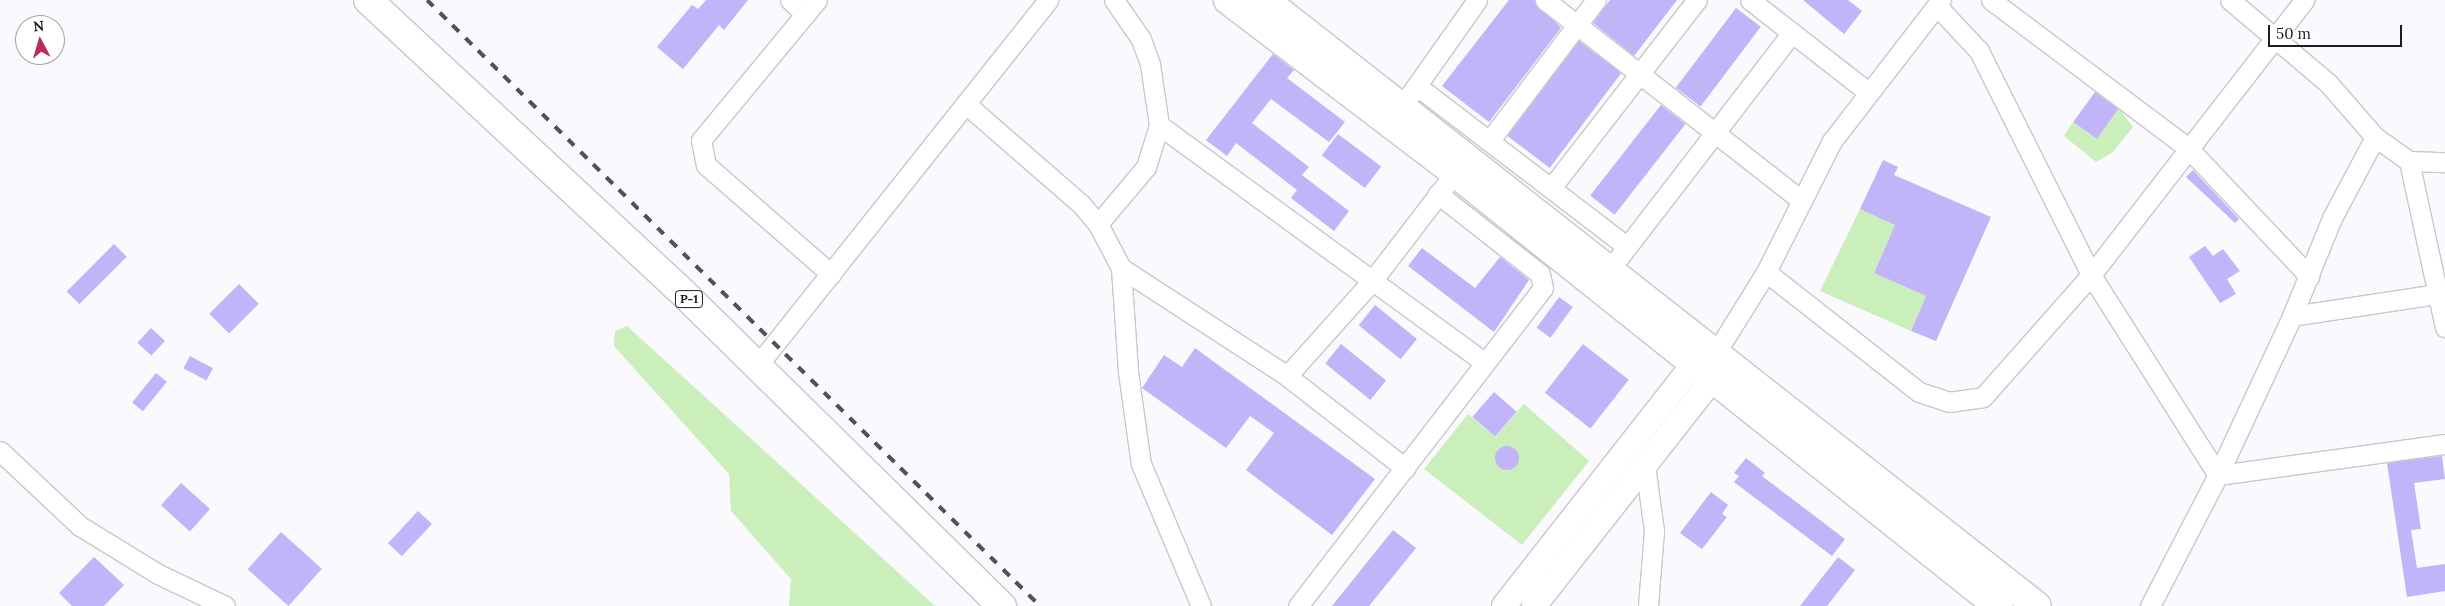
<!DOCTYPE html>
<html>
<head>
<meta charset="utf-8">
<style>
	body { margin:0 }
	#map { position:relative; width:2445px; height:606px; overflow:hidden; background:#f9f9fe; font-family:Lora,serif }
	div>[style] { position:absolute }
	.green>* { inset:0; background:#caefbb }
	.building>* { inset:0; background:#c1b4f8; transform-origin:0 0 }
	.round { border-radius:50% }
	.roads { filter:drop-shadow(1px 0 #c8c8cc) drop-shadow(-1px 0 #c8c8cc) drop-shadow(0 1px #c8c8cc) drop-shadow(0 -1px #c8c8cc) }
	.minor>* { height:19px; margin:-9.5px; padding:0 9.5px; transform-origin:9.5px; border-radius:9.5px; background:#fff }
	.tertiary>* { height:24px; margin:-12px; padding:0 12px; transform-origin:12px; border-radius:12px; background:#fff }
	.secondary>* { height:28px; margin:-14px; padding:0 14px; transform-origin:14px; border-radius:14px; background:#fff }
	.trunk>* { height:28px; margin:-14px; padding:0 14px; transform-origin:14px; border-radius:14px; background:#fff }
	.rail>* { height:4px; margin-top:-2px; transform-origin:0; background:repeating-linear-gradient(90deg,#525154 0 9px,transparent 0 18px) }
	span { translate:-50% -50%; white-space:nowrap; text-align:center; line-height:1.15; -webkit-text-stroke:4.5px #fff; paint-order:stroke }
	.shield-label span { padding:1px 4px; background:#fff; border:1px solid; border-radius:4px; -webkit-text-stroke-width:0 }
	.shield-label { font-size:12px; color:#1d1c1e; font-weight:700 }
	.north { position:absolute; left:15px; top:15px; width:50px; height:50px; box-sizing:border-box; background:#fff; border:1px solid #a5a4a5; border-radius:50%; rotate:354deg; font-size:14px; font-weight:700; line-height:20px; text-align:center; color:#1d1c1e }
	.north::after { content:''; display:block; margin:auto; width:18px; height:22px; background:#bc2d55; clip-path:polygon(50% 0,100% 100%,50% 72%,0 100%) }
	.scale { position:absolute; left:2268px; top:25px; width:134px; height:22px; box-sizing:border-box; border:2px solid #1d1c1e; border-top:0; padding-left:6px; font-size:15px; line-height:18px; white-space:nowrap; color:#1d1c1e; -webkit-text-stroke:4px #fff; paint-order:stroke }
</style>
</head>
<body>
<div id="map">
	<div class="green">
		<i style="clip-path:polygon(2119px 109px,2133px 127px,2112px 153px,2096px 162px,2064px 136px,2073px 122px,2096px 139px)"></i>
		<i style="clip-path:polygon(1860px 209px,1949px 247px,1889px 238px,1874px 273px,1926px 296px,1911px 331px,1820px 291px)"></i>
		<i style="clip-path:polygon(627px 326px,935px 606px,789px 606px,791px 579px,731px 511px,729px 474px,614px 346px,615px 331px)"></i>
		<i style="clip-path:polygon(1524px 404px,1589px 461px,1522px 545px,1424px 469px,1468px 414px,1495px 437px)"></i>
	</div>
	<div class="building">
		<i style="clip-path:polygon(706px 0,748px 0,724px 30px,719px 25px,683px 69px,657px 47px,692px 5px,698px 9px)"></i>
		<i style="clip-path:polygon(1509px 0,1534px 0,1561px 28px,1489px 122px,1442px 86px)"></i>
		<i style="clip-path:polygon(1610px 0,1677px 0,1634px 56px,1593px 23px)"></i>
		<i style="clip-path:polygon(1803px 0,1848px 0,1862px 11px,1844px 34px)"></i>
		<i style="left:1736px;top:8px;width:31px;height:100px;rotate:37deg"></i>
		<i style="left:1579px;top:41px;width:53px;height:119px;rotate:37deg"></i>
		<i style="clip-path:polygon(1273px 54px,1294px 70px,1287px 78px,1345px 122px,1329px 142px,1271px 99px,1252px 123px,1309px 167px,1302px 175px,1349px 211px,1334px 231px,1291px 198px,1297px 190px,1236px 143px,1227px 156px,1206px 140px)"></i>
		<i style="left:2095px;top:92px;width:29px;height:37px;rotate:36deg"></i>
		<i style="left:1661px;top:105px;width:31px;height:115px;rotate:38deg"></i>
		<i style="left:1338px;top:134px;width:54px;height:27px;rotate:37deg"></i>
		<i style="clip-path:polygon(1883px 160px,1898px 167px,1894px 175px,1991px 217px,1936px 341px,1911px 331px,1926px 296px,1874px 273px,1895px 225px,1860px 209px)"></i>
		<i style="clip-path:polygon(2193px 170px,2239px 219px,2235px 223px,2186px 177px)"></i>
		<i style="left:114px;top:244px;width:18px;height:67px;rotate:45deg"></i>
		<i style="clip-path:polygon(2205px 246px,2213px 256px,2223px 249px,2240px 271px,2227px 279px,2236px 294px,2220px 303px,2189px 257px)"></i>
		<i style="clip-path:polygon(1422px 248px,1475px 288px,1500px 257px,1529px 280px,1494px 332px,1408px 266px)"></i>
		<i style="left:239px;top:284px;width:28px;height:42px;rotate:45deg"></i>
		<i style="left:1559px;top:297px;width:17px;height:38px;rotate:36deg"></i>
		<i style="left:1375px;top:305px;width:54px;height:26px;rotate:39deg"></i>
		<i style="left:151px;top:328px;width:19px;height:20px;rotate:43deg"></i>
		<i style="left:1341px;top:344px;width:58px;height:25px;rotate:39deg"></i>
		<i style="left:1583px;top:344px;width:58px;height:62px;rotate:38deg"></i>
		<i style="clip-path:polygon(1195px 348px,1375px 479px,1332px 535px,1246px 470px,1274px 433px,1250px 416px,1226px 448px,1142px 388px,1164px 355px,1182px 367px)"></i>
		<i style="left:190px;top:356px;width:26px;height:14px;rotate:28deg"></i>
		<i style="left:156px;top:373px;width:14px;height:38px;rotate:39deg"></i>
		<i style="left:1494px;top:392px;width:30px;height:33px;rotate:41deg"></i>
		<i class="round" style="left:1495px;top:446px;width:24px;height:24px"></i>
		<i style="clip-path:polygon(2442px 456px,2445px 479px,2414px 483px,2421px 529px,2411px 530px,2417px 568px,2445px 564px,2445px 591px,2407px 597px,2387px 463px)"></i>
		<i style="clip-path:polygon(1746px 458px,1765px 473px,1762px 476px,1845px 539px,1832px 556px,1734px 482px,1739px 476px,1734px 473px)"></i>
		<i style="left:181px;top:483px;width:39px;height:30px;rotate:42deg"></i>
		<i style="clip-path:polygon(1711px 492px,1728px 505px,1722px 514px,1727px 517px,1702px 549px,1680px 533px)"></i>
		<i style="left:418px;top:511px;width:19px;height:44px;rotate:43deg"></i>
		<i style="clip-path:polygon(1393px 530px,1416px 548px,1369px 606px,1332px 606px)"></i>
		<i style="left:281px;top:532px;width:55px;height:50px;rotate:42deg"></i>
		<i style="clip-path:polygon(94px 557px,124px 585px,104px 606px,72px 606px,59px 593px)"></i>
		<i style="clip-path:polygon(1838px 557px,1855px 570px,1827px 606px,1800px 606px)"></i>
	</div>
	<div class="roads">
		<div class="minor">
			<i style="left:790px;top:0;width:21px;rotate:43deg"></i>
			<i style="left:817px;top:0;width:182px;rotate:129.6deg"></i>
			<i style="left:701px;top:140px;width:25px;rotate:79deg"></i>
			<i style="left:706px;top:165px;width:166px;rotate:41.1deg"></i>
			<i style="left:1545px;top:0;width:326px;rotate:38deg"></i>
			<i style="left:1750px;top:0;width:150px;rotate:37.9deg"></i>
			<i style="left:1991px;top:0;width:245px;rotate:36.9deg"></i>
			<i style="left:2187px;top:147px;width:178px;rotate:46.6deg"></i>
			<i style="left:2230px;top:0;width:128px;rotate:40.3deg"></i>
			<i style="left:2328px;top:83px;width:72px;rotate:49deg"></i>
			<i style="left:2375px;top:137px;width:42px;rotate:35.2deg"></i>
			<i style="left:2409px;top:161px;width:36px;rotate:2deg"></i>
			<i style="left:1937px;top:6px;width:62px;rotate:47deg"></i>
			<i style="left:1979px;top:51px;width:250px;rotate:63.4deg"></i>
			<i style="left:2091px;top:275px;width:237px;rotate:57.6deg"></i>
			<i style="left:2218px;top:475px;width:229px;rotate:-7.8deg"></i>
			<i style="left:1417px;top:86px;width:263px;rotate:37.4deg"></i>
			<i style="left:1410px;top:95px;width:116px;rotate:-54.8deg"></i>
			<i style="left:967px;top:105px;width:151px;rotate:41deg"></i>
			<i style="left:1081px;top:204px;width:26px;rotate:50deg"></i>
			<i style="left:1098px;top:224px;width:50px;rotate:62.4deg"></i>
			<i style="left:1121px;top:268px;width:104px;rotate:86.1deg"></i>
			<i style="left:1128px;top:372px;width:93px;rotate:82deg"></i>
			<i style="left:1141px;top:464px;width:154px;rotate:67.1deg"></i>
			<i style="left:1159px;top:125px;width:402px;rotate:36.1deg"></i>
			<i style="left:1490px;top:140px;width:176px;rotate:-52.9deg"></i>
			<i style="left:2409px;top:161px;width:170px;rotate:77.8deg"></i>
			<i style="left:1551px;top:188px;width:238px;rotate:-52.2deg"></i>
			<i style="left:1098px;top:224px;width:75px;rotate:-49.9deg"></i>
			<i style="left:1146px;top:167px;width:44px;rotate:-72.8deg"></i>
			<i style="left:1159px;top:125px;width:62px;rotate:-98.4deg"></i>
			<i style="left:1150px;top:64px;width:27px;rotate:-110deg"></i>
			<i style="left:1141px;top:39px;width:47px;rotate:-124.7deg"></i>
			<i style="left:1121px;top:268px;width:198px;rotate:33deg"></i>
			<i style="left:1287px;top:376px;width:150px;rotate:37.9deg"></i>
			<i style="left:1610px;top:269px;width:298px;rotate:-52.4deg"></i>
			<i style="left:1766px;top:272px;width:194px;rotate:38.1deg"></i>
			<i style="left:1919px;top:392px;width:32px;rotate:18deg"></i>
			<i style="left:1949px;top:402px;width:34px;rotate:-8deg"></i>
			<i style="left:1983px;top:397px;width:163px;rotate:-48.5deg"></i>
			<i style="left:2091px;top:275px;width:348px;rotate:-52.2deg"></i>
			<i style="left:2292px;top:316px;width:148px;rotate:-8.6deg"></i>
			<i style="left:1715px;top:354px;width:97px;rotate:-58.1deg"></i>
			<i style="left:1766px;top:272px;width:147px;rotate:-63.3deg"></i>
			<i style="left:1832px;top:141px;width:178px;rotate:-52.3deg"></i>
			<i style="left:757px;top:366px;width:468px;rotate:-51.5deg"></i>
			<i style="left:1287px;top:376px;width:127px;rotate:-48.2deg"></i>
			<i style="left:1372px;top:281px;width:120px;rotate:-52.5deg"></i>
			<i style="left:0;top:451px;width:110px;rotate:43.2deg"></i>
			<i style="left:80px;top:526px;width:92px;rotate:31.6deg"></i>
			<i style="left:158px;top:574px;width:74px;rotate:25.5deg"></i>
			<i style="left:1645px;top:465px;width:67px;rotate:82.2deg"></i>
			<i style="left:1654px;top:531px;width:75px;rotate:94.6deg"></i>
			<i style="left:1298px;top:606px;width:401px;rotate:-52.4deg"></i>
			<i style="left:1543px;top:288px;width:14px;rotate:-102deg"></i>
			<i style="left:1540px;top:274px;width:130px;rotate:-141.9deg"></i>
			<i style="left:2150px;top:606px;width:148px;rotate:-62.6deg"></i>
			<i style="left:2218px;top:475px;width:175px;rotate:-65deg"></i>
			<i style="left:2292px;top:316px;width:106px;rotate:-67.8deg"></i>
			<i style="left:2332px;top:218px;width:92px;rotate:-62deg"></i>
		</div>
		<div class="tertiary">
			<i style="left:1504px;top:606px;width:306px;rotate:-51.9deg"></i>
			<i style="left:1693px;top:365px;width:20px;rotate:-27deg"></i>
			<i style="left:1534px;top:606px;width:288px;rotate:-51.8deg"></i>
			<i style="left:1712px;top:380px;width:19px;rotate:-84deg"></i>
		</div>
		<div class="secondary">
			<i style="left:1228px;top:0;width:285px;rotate:37.3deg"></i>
			<i style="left:1455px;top:173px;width:695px;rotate:38.57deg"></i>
			<i style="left:1265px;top:0;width:981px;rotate:38.13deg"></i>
		</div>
		<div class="trunk">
			<i style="left:368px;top:0;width:420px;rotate:42.9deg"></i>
			<i style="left:676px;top:286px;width:457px;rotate:44.5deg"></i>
		</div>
	</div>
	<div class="rail">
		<i style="left:427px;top:0;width:862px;rotate:44.67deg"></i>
	</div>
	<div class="shield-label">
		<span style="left:689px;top:299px">P-1</span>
	</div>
	<div class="north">N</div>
	<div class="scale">50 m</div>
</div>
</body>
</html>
